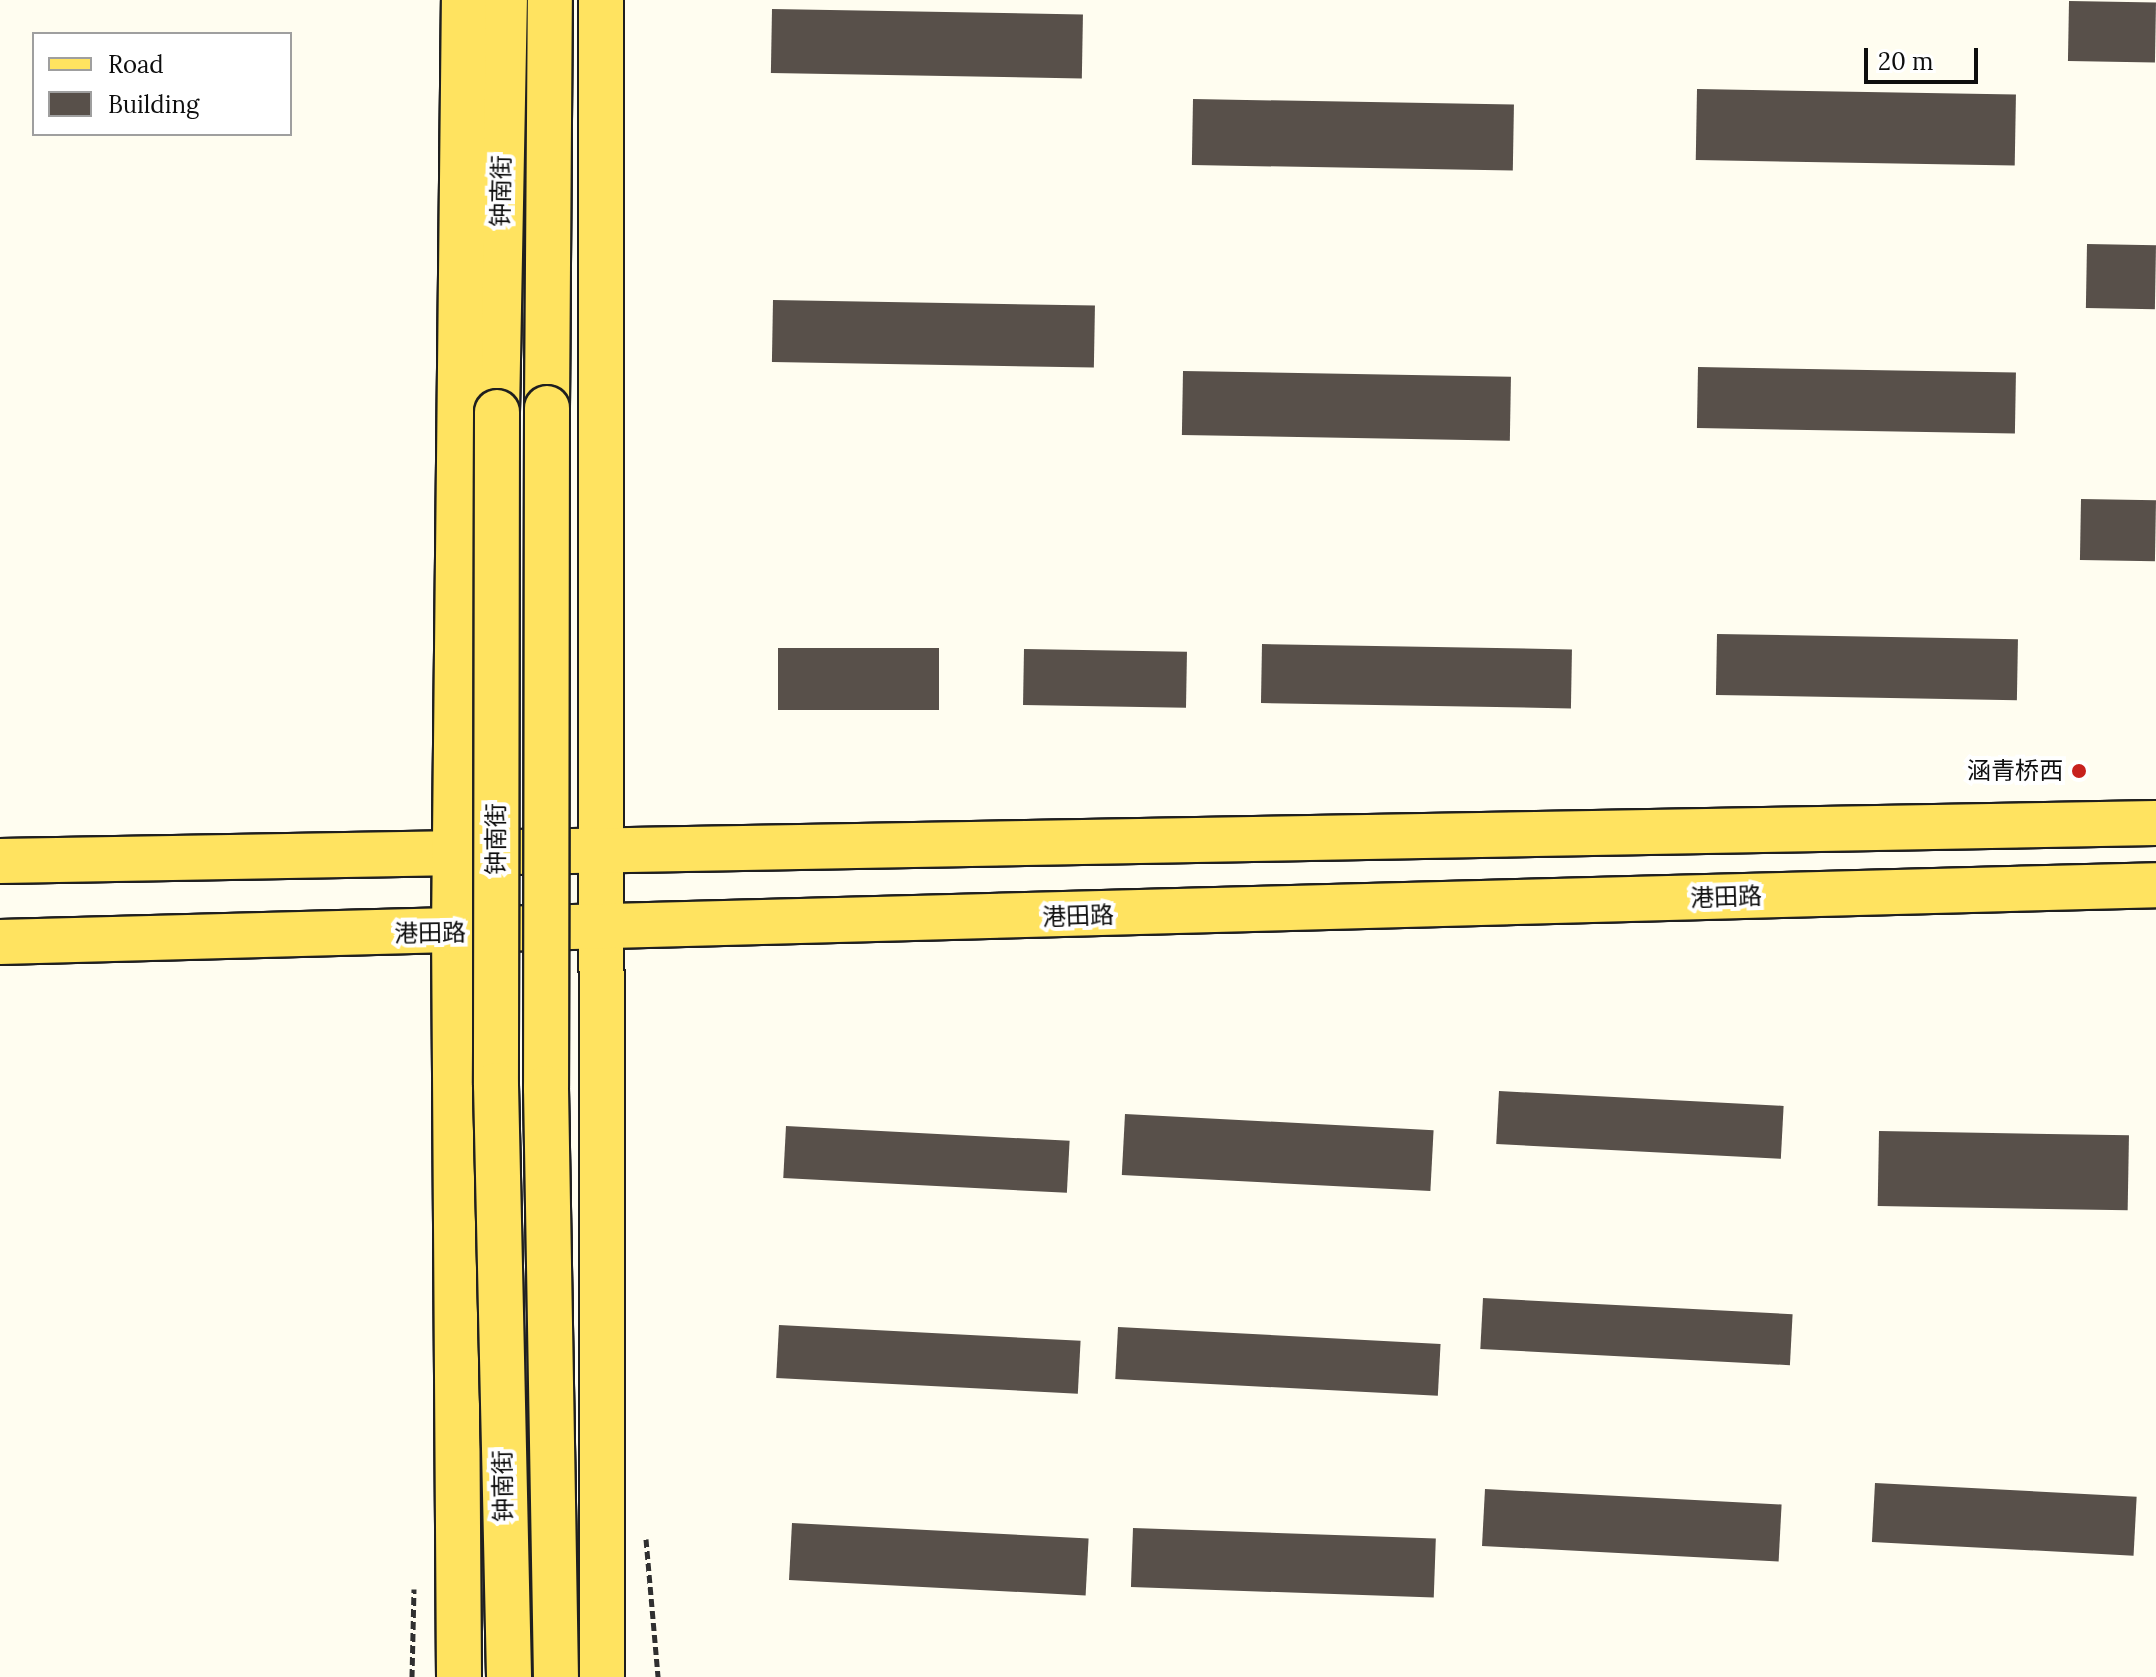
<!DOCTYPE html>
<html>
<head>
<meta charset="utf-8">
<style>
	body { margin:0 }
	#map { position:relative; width:2156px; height:1677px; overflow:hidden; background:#fffdf0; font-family:Lora,"Noto Sans SC",serif }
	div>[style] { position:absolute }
	.building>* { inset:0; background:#58504a; transform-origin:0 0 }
	.path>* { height:5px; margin-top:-2.5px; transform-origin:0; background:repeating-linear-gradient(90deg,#303030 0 8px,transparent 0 12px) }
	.roads { filter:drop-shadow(2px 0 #1f1f1f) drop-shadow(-2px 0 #1f1f1f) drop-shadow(0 2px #1f1f1f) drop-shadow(0 -2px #1f1f1f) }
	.primary>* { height:44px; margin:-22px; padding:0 22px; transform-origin:22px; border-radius:22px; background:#ffe360 }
	.bridges { filter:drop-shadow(2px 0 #1f1f1f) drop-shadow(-2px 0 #1f1f1f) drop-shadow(0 2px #1f1f1f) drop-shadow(0 -2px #1f1f1f) }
	.primary-bridge>* { height:44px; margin:-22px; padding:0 22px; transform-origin:22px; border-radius:22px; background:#ffe360 }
	.dots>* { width:22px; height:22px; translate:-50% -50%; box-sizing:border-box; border:4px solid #fff; border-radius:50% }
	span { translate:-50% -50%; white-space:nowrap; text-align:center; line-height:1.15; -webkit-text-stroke:8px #fff; paint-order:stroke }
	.street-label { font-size:24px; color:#0e0e0e }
	.poi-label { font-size:24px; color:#0e0e0e }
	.right { translate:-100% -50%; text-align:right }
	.legend { position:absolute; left:32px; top:32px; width:260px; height:104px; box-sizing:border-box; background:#fff; border:2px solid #9f9f9f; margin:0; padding:10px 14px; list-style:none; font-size:24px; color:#0e0e0e }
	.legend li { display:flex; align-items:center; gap:16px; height:40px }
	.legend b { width:40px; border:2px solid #9f9f9f }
	.scale { position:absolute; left:1864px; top:48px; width:114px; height:36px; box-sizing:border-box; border:4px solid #0e0e0e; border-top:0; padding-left:10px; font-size:24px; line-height:28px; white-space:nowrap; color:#0e0e0e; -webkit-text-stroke:6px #fff; paint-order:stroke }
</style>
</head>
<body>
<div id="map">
	<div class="building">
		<i style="left:2069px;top:1px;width:87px;height:60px;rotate:1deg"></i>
		<i style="left:772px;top:9px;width:311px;height:64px;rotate:1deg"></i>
		<i style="left:1697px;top:89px;width:319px;height:71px;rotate:1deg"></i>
		<i style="left:1193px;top:99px;width:321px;height:66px;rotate:1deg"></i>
		<i style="left:2087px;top:244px;width:69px;height:64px;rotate:1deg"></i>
		<i style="left:773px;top:300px;width:322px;height:62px;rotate:1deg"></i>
		<i style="left:1698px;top:367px;width:318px;height:61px;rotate:1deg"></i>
		<i style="left:1183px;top:371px;width:328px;height:64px;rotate:1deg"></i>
		<i style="left:2081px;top:499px;width:75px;height:61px;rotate:1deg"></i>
		<i style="left:1717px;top:634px;width:301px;height:61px;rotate:1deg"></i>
		<i style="left:1262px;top:644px;width:310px;height:59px;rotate:1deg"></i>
		<i style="left:778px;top:648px;width:161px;height:62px"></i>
		<i style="left:1024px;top:649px;width:163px;height:56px;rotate:1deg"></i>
		<i style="left:1499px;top:1091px;width:285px;height:53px;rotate:3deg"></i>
		<i style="left:1125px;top:1114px;width:309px;height:61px;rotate:3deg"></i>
		<i style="left:786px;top:1126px;width:284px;height:52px;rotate:3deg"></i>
		<i style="left:1879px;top:1131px;width:250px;height:75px;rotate:1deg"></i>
		<i style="left:1483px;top:1298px;width:310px;height:51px;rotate:3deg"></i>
		<i style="left:779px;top:1325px;width:302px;height:53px;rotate:3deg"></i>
		<i style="left:1118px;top:1327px;width:323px;height:52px;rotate:3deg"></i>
		<i style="left:1875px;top:1483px;width:262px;height:59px;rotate:3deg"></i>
		<i style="left:1485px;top:1489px;width:297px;height:57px;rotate:3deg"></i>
		<i style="left:792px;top:1523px;width:297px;height:57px;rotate:3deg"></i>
		<i style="left:1133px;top:1528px;width:303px;height:59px;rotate:2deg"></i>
	</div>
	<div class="path">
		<i style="left:646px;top:1539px;width:139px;rotate:85deg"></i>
		<i style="left:412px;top:1677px;width:88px;rotate:-88.7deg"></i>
	</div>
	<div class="roads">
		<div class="primary">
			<i style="left:601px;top:0;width:1677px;rotate:89.97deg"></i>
			<i style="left:547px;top:408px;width:408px;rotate:-89.6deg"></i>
			<i style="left:497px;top:412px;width:412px;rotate:-88.9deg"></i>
			<i style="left:0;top:861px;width:2156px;rotate:-1.01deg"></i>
			<i style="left:0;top:942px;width:2157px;rotate:-1.51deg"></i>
			<i style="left:459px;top:1677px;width:745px;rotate:-90.38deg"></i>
			<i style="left:454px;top:932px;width:932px;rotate:-89.39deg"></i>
		</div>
	</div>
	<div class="bridges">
		<div class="primary-bridge">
			<i style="left:547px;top:408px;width:680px;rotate:90.08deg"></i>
			<i style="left:546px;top:1088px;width:589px;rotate:89.03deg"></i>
			<i style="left:497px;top:412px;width:673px;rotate:90.09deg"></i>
			<i style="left:496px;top:1085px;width:592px;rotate:88.74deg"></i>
		</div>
	</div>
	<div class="dots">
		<i style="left:2079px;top:771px;background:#c7211e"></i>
	</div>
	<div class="street-label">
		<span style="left:501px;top:191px;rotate:-89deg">钟南街</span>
		<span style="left:496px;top:839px;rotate:-90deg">钟南街</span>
		<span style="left:1726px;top:897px;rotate:-2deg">港田路</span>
		<span style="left:1078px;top:916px;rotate:-2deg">港田路</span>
		<span style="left:430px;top:933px;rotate:-1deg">港田路</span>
		<span style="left:503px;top:1486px;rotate:-91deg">钟南街</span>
	</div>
	<div class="poi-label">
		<span class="right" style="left:2063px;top:771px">涵青桥西</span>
	</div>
	<ul class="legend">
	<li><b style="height:10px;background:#ffe360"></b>Road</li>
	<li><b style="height:22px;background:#58504a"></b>Building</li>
	</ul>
	<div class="scale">20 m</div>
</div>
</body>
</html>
